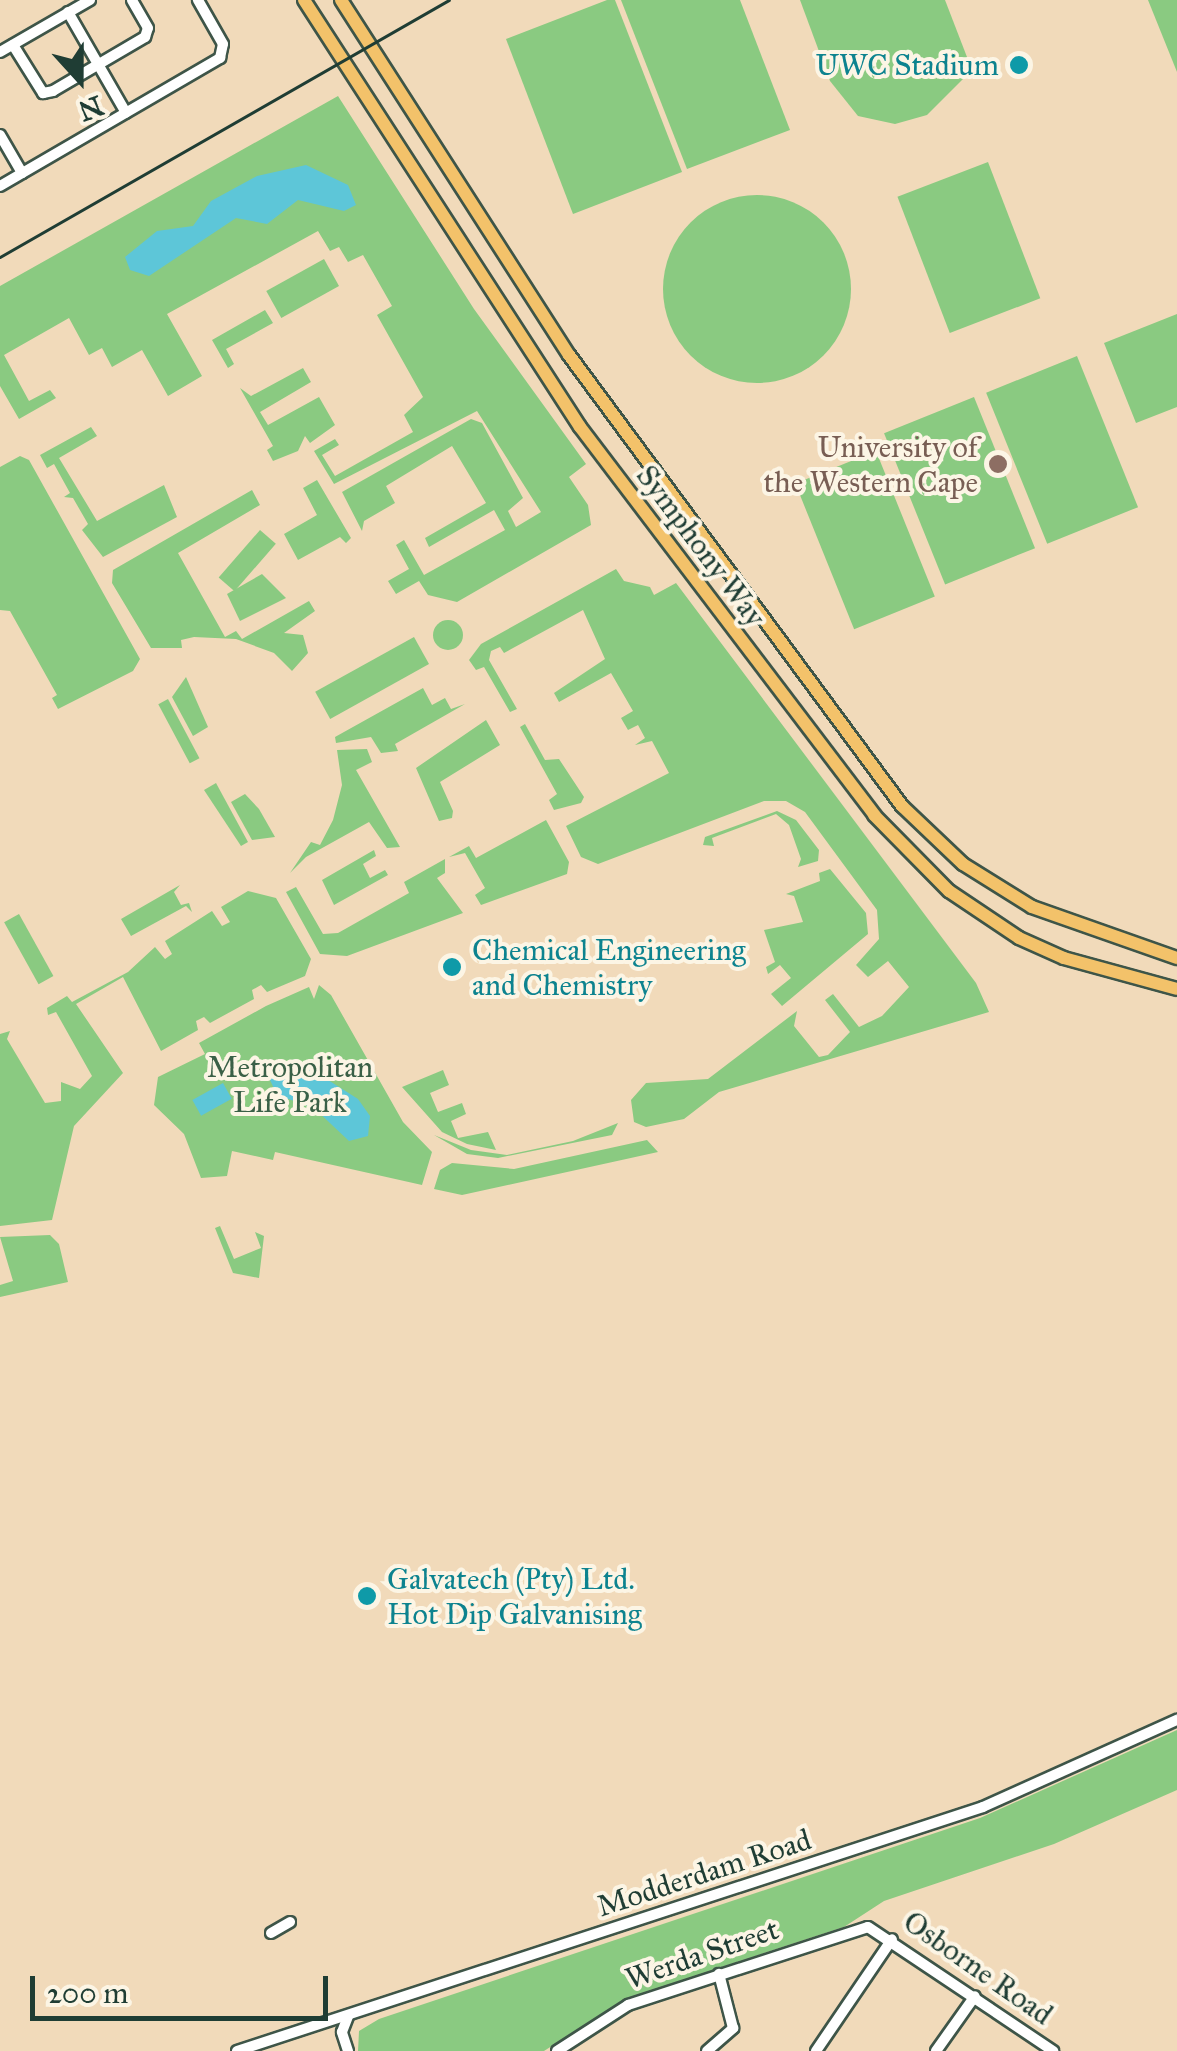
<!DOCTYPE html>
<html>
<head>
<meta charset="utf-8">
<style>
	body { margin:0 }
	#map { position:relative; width:1177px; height:2051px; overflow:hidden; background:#f1daba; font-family:"IM FELL Great Primer",serif }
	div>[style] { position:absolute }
	.green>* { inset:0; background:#8aca81; transform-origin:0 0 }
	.round { border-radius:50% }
	.water>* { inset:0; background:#5dc6d8; transform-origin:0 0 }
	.roads { filter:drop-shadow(2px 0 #3e5548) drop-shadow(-2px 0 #3e5548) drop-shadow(0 2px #3e5548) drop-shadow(0 -2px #3e5548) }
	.minor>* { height:10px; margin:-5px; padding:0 5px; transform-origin:5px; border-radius:5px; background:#fff }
	.major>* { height:12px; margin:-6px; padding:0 6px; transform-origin:6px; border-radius:6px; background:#f3c26a }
	.rail>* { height:2.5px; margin:-1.25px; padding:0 1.25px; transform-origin:1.25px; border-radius:1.25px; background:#1f3d34 }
	.dots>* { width:28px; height:28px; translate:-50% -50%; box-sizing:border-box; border:5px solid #fcf5e5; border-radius:50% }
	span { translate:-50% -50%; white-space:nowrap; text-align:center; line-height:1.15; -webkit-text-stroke:8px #fcf5e5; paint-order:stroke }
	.culture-label { font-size:30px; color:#0d838f }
	.right { translate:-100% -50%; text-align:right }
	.left { translate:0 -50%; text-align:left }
	.education-label { font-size:30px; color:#785e54 }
	.street-label { font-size:30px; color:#1f3d34 }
	.park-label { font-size:30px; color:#3a6047 }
	.north { position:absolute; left:30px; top:30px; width:100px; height:100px; -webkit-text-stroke:8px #fcf5e5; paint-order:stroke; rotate:159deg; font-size:28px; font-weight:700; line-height:40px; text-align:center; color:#1f3d34 }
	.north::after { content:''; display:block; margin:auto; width:35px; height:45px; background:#1f3d34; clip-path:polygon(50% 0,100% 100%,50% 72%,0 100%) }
	.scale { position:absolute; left:30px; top:1976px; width:298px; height:45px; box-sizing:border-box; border:5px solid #1f3d34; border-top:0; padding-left:12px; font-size:30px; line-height:35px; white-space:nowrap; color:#1f3d34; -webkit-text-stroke:8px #fcf5e5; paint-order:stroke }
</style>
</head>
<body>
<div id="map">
	<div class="green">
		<i style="clip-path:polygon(607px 0,615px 0,682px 172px,573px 214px,506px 39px)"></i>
		<i style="clip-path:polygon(621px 0,740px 0,790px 130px,687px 169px)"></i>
		<i style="clip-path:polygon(800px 0,945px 0,972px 70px,927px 115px,895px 124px,858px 116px,830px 81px)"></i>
		<i style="clip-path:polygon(1148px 0,1177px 0,1177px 72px)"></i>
		<i style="clip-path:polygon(338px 96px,474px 309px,586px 464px,569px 477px,588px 505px,591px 525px,457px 602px,428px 595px,419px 581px,396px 594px,388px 581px,409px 569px,396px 545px,404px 540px,424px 575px,505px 530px,494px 510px,429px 547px,425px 538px,486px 503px,452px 446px,386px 486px,395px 503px,364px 521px,362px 531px,342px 492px,471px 419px,482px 423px,523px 498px,508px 511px,516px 527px,541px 512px,477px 411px,334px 484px,314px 451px,335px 439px,339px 445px,322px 455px,335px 476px,413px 432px,404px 415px,423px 397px,377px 315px,392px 306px,363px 255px,348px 262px,339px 247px,330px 251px,318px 231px,167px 314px,202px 376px,168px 396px,142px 350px,112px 367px,102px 348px,89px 355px,69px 318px,4px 355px,29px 401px,50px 390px,56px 398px,19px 419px,0 386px,0 286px)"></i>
		<i style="left:988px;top:162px;width:146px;height:97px;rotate:69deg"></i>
		<i class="round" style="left:663px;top:195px;width:188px;height:188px"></i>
		<i style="left:324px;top:259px;width:31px;height:66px;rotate:61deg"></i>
		<i style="clip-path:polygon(265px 310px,273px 323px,226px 349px,234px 364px,228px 368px,212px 340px)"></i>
		<i style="clip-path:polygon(1177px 314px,1177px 407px,1136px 423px,1104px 343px)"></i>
		<i style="left:1077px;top:356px;width:163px;height:98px;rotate:68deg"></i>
		<i style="clip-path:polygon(303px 368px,311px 382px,260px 412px,268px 425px,319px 397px,335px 425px,310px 443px,305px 436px,298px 451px,273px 461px,267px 450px,273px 446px,240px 388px,251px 396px)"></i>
		<i style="left:974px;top:397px;width:163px;height:97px;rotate:68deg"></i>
		<i style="clip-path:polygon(91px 427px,97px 436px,59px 458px,97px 521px,164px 485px,177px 517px,103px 557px,82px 530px,88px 524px,73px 498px,64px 497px,70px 493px,54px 464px,47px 468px,40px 455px)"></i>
		<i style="left:876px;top:451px;width:157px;height:87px;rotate:68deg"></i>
		<i style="clip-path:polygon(20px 456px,29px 460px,140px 659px,133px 671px,58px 709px,52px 698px,57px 695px,10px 611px,0 610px,0 467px)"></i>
		<i style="clip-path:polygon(317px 480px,351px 538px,346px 543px,340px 537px,298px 560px,284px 534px,317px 515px,303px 488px)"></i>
		<i style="clip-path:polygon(252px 490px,260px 505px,178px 553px,225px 637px,236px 631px,242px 639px,309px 601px,315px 611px,284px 633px,303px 635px,308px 653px,292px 671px,274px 653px,236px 639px,194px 637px,181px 640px,182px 648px,151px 648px,112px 583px,113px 570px)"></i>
		<i style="left:260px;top:530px;width:21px;height:63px;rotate:41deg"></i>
		<i style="clip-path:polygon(616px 569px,624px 581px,650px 587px,654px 595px,676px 583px,976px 983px,989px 1012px,719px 1092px,684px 1119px,646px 1127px,634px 1122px,631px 1100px,646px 1083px,708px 1079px,797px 1011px,794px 1026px,819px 1057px,828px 1055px,850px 1032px,825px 1000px,833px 994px,859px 1027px,882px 1016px,909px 987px,888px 961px,868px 977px,856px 965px,879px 939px,877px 910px,805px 812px,786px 801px,764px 801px,598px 864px,581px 857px,566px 826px,669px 773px,652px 741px,635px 745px,645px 738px,638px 725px,628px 730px,621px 718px,633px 711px,611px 673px,559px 702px,554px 693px,605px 659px,583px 610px,504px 653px,500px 647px,491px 651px,489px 660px,517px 709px,510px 712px,484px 667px,476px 670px,469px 660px,481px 644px)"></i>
		<i style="clip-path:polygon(262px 574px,286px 598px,240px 621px,227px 594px)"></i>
		<i class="round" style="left:433px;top:620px;width:30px;height:30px"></i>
		<i style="left:414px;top:637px;width:31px;height:113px;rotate:61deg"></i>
		<i style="clip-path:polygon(186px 677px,208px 727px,193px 736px,172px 697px)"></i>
		<i style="clip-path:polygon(423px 688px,432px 705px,445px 698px,451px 709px,465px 704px,395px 744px,398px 751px,381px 753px,371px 737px,336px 743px,335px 737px)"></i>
		<i style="left:168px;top:699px;width:67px;height:11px;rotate:62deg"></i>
		<i style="clip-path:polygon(486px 720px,500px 745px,440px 782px,453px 811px,452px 818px,439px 821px,416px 768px)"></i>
		<i style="clip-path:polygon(525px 724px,545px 760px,559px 759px,584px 797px,581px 803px,554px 810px,549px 800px,557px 794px,520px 727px)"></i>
		<i style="clip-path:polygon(367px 749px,372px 762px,356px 770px,400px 847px,387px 848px,369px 822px,306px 857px,290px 873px,311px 842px,320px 845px,333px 820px,342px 785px,337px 750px)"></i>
		<i style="clip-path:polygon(216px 783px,248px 842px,241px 846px,204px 790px)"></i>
		<i style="clip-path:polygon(245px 794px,259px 809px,275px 837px,252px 840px,231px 802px)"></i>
		<i style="clip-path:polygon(777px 811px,796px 820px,819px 850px,818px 861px,798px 867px,801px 859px,789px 825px,776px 814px,712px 838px,714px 846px,703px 845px,705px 837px)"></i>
		<i style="clip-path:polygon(546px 820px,569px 862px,567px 874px,481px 905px,475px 895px,485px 888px,465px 853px,449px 857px,469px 846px,476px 858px)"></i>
		<i style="clip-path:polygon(374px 850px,376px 856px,363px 864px,370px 878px,385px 870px,388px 875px,334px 905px,322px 880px)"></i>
		<i style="clip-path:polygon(445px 859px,445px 873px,437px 878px,463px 913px,347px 956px,320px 954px,286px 892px,296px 887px,323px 934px,338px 933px,409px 893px,404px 882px)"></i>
		<i style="clip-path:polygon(830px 869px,866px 913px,868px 934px,782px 1006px,771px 994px,791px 978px,780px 965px,768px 974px,766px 967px,775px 962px,764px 930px,803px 922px,794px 896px,786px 894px,820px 881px,819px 873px)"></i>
		<i style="clip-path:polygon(180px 885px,174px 892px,181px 905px,189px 903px,192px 912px,186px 906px,131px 936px,121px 919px)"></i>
		<i style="clip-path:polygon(248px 891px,276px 898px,311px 959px,305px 976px,267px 992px,261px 985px,252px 990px,254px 999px,210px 1023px,204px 1017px,196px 1021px,198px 1030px,161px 1051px,123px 977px,76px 1004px,123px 1073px,74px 1126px,52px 1220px,0 1226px,0 1034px,10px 1031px,7px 1039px,45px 1103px,61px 1101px,61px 1082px,80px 1089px,92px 1076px,56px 1012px,48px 1015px,47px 1008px,67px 996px,72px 1002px,128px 972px,155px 947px,165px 959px,172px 954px,165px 941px,212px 911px,222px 926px,230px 922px,221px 907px)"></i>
		<i style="left:19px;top:914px;width:71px;height:17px;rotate:61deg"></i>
		<i style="clip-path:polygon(319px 985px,331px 995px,403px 1122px,432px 1152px,422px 1185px,275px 1152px,273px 1160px,232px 1151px,227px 1176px,201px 1178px,184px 1134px,154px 1105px,158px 1077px,205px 1054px,199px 1043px,266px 1006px,309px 987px,314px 999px)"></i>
		<i style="clip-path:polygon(443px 1070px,449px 1085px,430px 1093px,438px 1112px,462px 1103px,466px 1114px,451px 1121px,458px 1138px,488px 1132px,496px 1150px,467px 1144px,442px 1132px,402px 1087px)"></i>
		<i style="clip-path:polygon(618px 1123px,612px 1135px,498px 1158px,467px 1154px,434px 1135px,471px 1150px,507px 1155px,573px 1141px)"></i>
		<i style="clip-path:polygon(647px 1140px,658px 1152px,462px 1195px,434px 1189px,440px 1170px,452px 1163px,514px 1169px)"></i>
		<i style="clip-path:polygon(220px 1226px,234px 1259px,261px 1248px,255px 1232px,264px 1236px,259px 1278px,233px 1273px,215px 1228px)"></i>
		<i style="clip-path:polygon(50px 1235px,59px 1244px,68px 1282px,0 1297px,0 1285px,13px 1281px,0 1237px)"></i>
		<i style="clip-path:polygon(1177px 1730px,1177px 1790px,1054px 1844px,884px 1901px,844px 1927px,627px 1998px,544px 2051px,358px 2051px,359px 2031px,379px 2019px,980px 1818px)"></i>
	</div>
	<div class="water">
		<i style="clip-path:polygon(306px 165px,348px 185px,356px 205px,344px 211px,298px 200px,267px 224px,236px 218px,149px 276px,130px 270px,125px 257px,157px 231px,193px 226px,211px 201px,257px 176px)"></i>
		<i style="clip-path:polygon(295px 1059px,358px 1099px,370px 1116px,368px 1136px,349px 1141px,314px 1108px,277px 1095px,270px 1080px,275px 1070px)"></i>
		<i style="left:223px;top:1083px;width:18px;height:35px;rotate:61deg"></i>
	</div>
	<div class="roads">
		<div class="minor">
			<i style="left:68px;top:12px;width:116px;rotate:60.1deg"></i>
			<i style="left:13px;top:45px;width:57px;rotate:58deg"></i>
			<i style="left:43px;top:93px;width:10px;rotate:-11deg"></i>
			<i style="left:53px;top:91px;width:107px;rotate:-30.4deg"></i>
			<i style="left:145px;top:37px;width:9px;rotate:-72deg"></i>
			<i style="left:148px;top:28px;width:32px;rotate:-120deg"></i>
			<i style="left:0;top:52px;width:104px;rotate:-30deg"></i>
			<i style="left:0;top:135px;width:44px;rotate:59.9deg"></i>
			<i style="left:0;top:186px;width:255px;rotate:-30.2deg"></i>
			<i style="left:220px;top:58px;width:14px;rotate:-78deg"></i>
			<i style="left:223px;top:44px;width:51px;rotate:-119.6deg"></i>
			<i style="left:271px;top:1933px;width:22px;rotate:-30deg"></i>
			<i style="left:237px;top:2051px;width:785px;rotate:-18.11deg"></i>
			<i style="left:983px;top:1807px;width:213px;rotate:-24.2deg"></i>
			<i style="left:348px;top:2051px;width:20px;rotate:-108deg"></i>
			<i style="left:342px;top:2032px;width:17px;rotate:-69deg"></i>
			<i style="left:557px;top:2051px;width:85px;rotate:-32.9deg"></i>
			<i style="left:628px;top:2005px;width:252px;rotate:-18deg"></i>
			<i style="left:868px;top:1927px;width:223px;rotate:33.8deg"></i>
			<i style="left:707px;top:2051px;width:35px;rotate:-41deg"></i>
			<i style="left:733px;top:2028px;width:56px;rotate:-104.5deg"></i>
			<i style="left:816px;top:2051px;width:135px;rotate:-55.8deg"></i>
			<i style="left:936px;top:2051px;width:67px;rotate:-54.7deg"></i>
		</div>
		<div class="major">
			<i style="left:304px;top:0;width:508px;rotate:57.12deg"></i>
			<i style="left:580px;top:427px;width:487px;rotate:52.8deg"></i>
			<i style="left:874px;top:815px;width:107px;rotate:45.4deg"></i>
			<i style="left:949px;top:891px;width:84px;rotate:33.9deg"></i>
			<i style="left:1019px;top:938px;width:49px;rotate:24deg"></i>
			<i style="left:1064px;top:958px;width:117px;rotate:15.3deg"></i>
			<i style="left:341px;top:0;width:422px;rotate:57.3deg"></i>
			<i style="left:569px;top:355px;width:561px;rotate:53.56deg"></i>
			<i style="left:902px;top:806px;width:84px;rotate:43.6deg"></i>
			<i style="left:963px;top:864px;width:81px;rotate:31.9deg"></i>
			<i style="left:1032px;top:907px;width:154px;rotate:19.4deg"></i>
		</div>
	</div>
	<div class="rail">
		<i style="left:0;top:257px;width:517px;rotate:-29.79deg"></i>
	</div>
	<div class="dots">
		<i style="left:1019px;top:65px;background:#0f9aa8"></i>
		<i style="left:998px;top:464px;background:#8d6e63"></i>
		<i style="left:452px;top:967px;background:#0f9aa8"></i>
		<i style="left:367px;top:1596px;background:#0f9aa8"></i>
	</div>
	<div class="culture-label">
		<span class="right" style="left:999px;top:65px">UWC Stadium</span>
		<span class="left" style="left:472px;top:967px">Chemical Engineering<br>and Chemistry</span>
		<span class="left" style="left:387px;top:1596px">Galvatech (Pty) Ltd.<br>Hot Dip Galvanising</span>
	</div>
	<div class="education-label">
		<span class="right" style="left:978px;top:464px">University of<br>the Western Cape</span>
	</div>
	<div class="street-label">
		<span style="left:701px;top:546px;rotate:53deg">Symphony Way</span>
		<span style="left:704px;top:1873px;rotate:-18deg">Modderdam Road</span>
		<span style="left:702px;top:1954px;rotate:-19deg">Werda Street</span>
		<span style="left:978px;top:1968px;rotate:35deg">Osborne Road</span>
	</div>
	<div class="park-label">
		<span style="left:290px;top:1084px">Metropolitan<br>Life Park</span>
	</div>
	<div class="north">N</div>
	<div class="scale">200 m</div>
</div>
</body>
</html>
